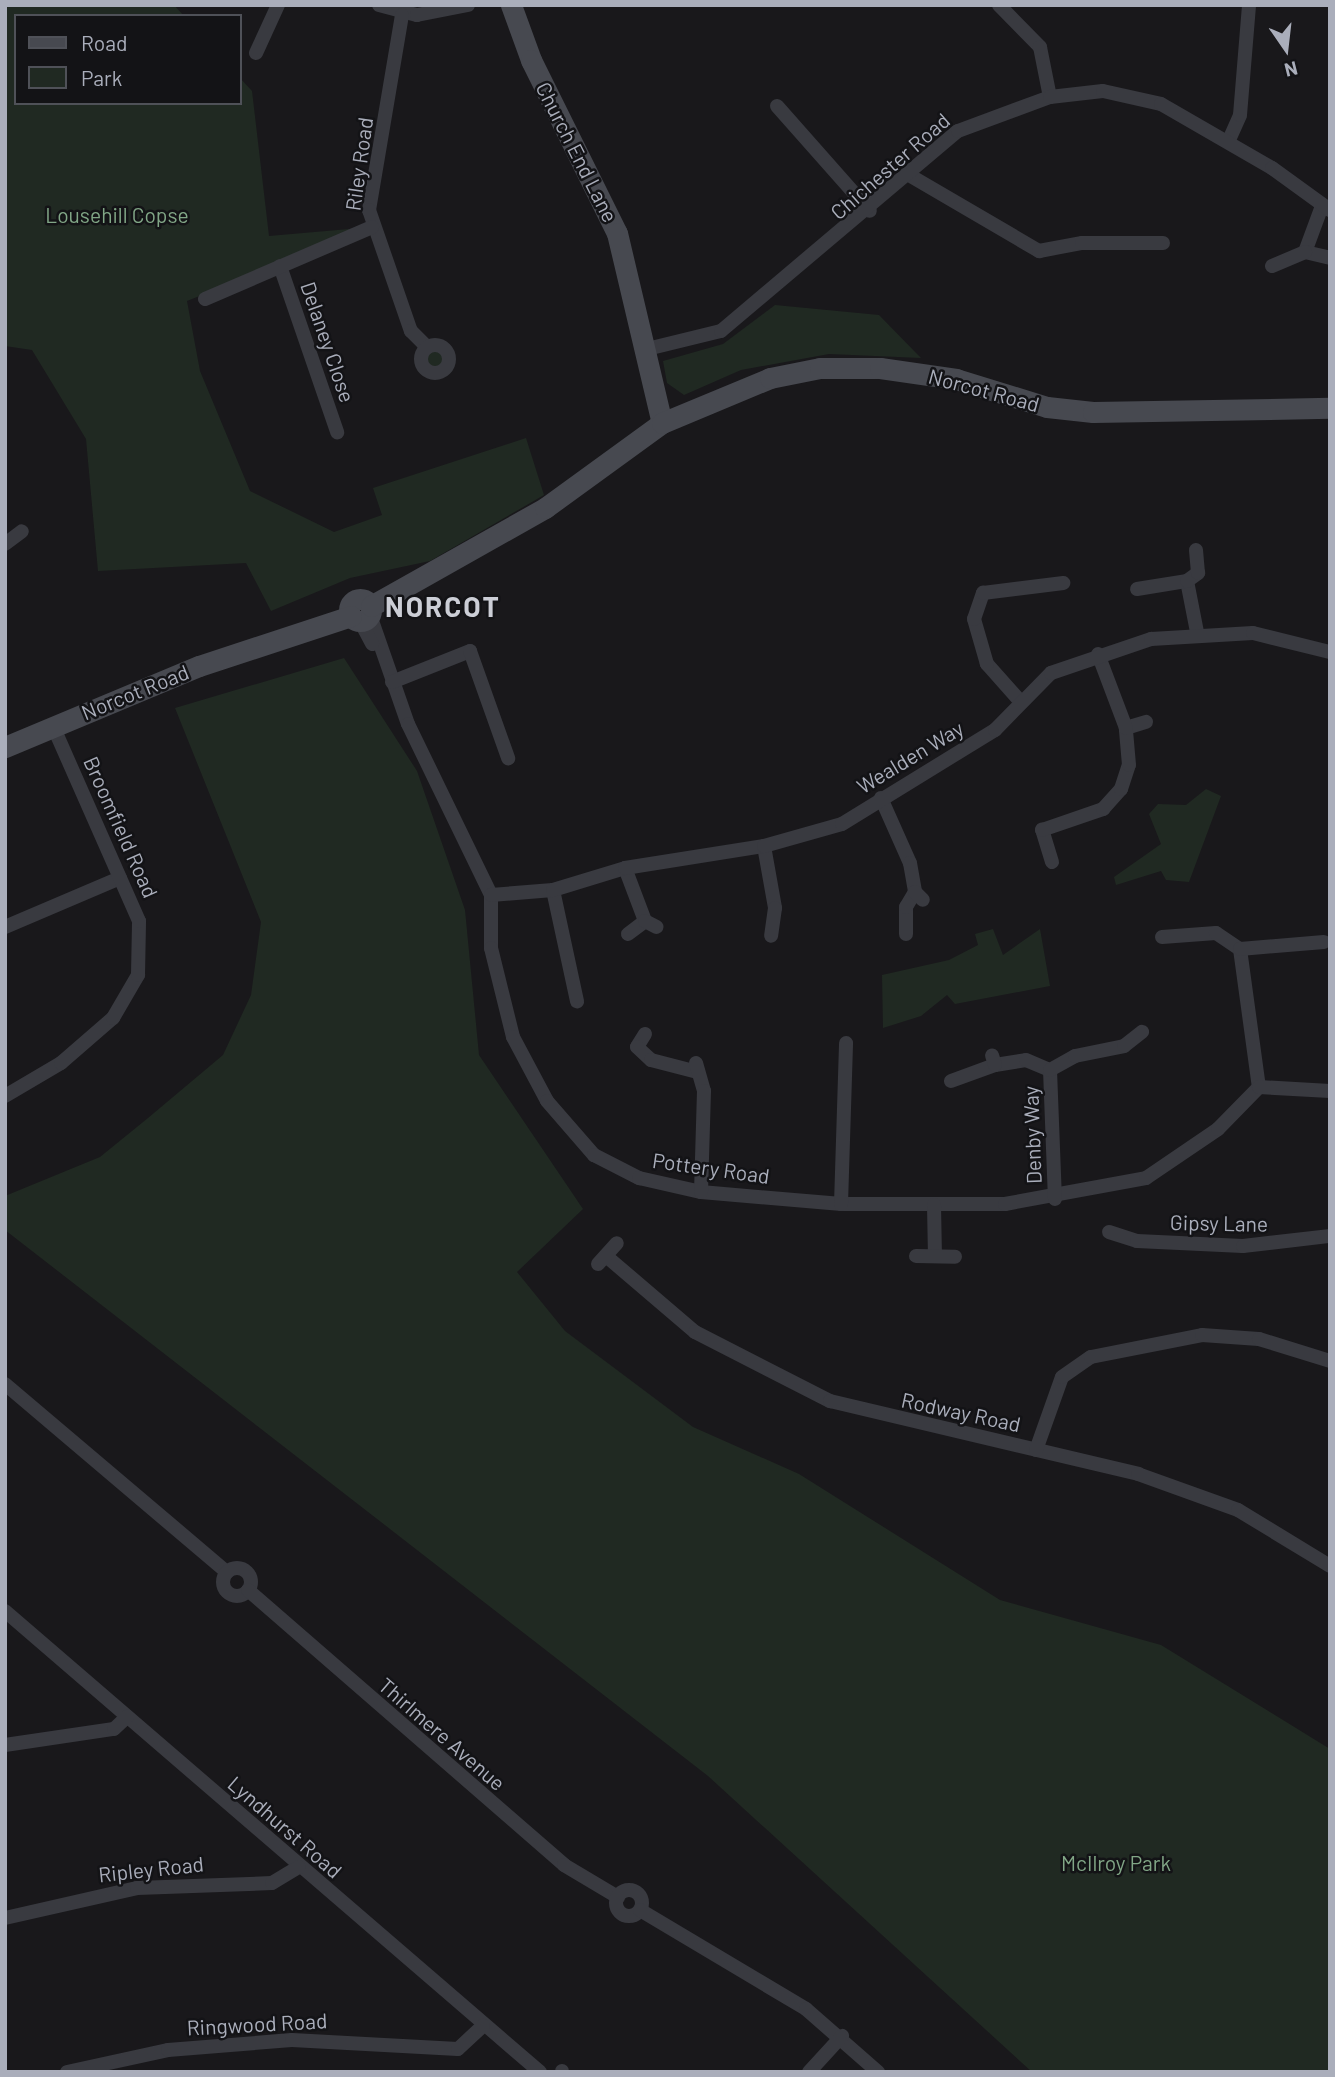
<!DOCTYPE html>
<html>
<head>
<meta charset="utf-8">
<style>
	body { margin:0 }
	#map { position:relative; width:1335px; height:2077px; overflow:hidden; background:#19181b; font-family:Barlow,sans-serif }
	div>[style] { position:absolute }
	.green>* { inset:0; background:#202922 }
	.round { border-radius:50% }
	.street>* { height:14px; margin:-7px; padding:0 7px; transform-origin:7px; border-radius:7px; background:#393a40 }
	.street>.ring { margin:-7px; padding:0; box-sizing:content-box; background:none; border:14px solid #393a40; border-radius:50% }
	.secondary>* { height:21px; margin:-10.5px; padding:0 10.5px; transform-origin:10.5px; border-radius:10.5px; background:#474950 }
	.secondary>.ring { margin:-10.5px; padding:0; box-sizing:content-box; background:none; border:21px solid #474950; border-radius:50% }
	span { translate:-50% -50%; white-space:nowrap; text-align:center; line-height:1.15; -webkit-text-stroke:5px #131316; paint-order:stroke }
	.street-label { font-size:21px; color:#aaaebb }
	.park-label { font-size:21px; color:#81a686 }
	.district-label { font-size:28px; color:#ccced6; font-weight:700; letter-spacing:2px }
	.frame { position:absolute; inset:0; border:7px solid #aaaebb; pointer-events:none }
	.legend { position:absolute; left:14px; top:14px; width:228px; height:91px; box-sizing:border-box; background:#131316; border:2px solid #4f5158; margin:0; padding:9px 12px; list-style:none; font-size:21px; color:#aaaebb }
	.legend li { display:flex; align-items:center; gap:14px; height:35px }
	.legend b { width:35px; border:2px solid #4f5158 }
	.north { position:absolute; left:1251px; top:14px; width:70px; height:70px; -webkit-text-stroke:5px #131316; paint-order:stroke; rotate:166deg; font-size:19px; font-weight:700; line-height:28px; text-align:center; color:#aaaebb }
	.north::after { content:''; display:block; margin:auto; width:24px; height:32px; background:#aaaebb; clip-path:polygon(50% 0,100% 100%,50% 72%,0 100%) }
</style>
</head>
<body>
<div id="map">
	<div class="green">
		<i style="clip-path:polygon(5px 5px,174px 5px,184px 16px,16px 16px,16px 103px,240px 103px,240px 78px,252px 91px,269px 236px,372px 227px,187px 301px,200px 371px,250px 491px,334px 532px,382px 515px,373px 488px,526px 438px,544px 495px,430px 561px,350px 578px,271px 611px,246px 563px,98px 571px,86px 439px,32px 350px,5px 346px)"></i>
		<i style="clip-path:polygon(775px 305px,879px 315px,921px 358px,829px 354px,741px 370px,684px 395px,667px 383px,663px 361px,723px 344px)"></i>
		<i class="round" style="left:421px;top:346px;width:28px;height:28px"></i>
		<i style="clip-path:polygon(344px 658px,417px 771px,465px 910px,479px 1055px,583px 1209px,517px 1272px,565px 1331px,693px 1427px,799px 1474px,1000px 1600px,1161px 1645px,1330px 1749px,1330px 2072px,1032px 2072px,708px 1776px,5px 1230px,5px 1196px,100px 1157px,148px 1118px,223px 1055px,251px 995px,261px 922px,175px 708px)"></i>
		<i style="clip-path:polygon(1206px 789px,1221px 796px,1189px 882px,1166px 880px,1161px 871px,1116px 885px,1114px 877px,1161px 844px,1149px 814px,1158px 804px,1186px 805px)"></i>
		<i style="clip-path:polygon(993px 929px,1003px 955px,1040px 929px,1050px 986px,955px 1004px,947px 995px,921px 1016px,883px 1028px,882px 975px,949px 960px,978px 945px,975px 934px)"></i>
	</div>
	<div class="street">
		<i style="left:379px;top:5px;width:39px;rotate:15deg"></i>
		<i style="left:417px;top:15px;width:52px;rotate:-11.1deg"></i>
		<i style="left:999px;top:5px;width:59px;rotate:45.7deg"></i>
		<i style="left:1040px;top:47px;width:51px;rotate:78.7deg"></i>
		<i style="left:402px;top:15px;width:198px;rotate:99.6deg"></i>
		<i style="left:369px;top:210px;width:128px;rotate:70.9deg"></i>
		<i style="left:411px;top:331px;width:23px;rotate:45deg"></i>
		<i style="left:256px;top:53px;width:53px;rotate:-65.4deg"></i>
		<i style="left:777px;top:106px;width:140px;rotate:48.5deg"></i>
		<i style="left:1229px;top:140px;width:27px;rotate:-66deg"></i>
		<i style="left:1240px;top:115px;width:110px;rotate:-85.3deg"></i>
		<i style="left:909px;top:175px;width:151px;rotate:30.3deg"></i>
		<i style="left:1039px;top:251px;width:44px;rotate:-10.5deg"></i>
		<i style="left:1082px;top:243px;width:81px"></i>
		<i style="left:1322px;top:206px;width:49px;rotate:110.3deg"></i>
		<i style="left:1305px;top:252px;width:26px;rotate:13deg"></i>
		<i style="left:280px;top:266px;width:176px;rotate:71deg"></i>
		<i style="left:1272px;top:266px;width:36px;rotate:-23deg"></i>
		<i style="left:205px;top:299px;width:182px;rotate:-23.3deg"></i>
		<i class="ring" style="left:421px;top:345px;width:14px;height:14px"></i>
		<i style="left:643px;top:350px;width:80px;rotate:-13.7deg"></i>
		<i style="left:721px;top:331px;width:310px;rotate:-40.2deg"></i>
		<i style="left:958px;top:131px;width:98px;rotate:-20.3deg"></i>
		<i style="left:1050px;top:97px;width:53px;rotate:-6.5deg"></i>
		<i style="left:1103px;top:91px;width:59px;rotate:12.6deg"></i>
		<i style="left:1161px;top:104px;width:128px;rotate:30deg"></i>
		<i style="left:1272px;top:168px;width:72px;rotate:35.9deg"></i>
		<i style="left:5px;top:544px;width:21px;rotate:-37deg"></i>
		<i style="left:1187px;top:581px;width:52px;rotate:78.9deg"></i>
		<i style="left:1137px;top:589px;width:51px;rotate:-9.1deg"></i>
		<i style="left:1187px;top:581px;width:14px;rotate:-36deg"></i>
		<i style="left:1198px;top:573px;width:23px;rotate:-95deg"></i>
		<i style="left:370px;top:615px;width:115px;rotate:70.8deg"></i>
		<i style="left:408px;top:724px;width:190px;rotate:64.1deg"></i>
		<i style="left:491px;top:895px;width:53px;rotate:90deg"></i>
		<i style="left:491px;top:948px;width:92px;rotate:76.1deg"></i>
		<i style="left:513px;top:1037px;width:72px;rotate:62deg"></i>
		<i style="left:547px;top:1101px;width:72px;rotate:49deg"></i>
		<i style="left:594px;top:1155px;width:51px;rotate:27.1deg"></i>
		<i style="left:639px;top:1178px;width:64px;rotate:12.7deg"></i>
		<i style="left:701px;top:1192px;width:141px;rotate:4.9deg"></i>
		<i style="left:841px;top:1204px;width:164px"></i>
		<i style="left:1005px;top:1204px;width:143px;rotate:-10.4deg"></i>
		<i style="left:1146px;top:1178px;width:87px;rotate:-34.2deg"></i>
		<i style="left:1218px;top:1129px;width:59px;rotate:-45.7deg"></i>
		<i style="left:360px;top:621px;width:26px;rotate:62deg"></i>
		<i style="left:392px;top:682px;width:84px;rotate:-21.7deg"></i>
		<i style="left:470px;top:651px;width:114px;rotate:70.4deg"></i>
		<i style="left:1020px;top:701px;width:50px;rotate:-131.7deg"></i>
		<i style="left:987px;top:664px;width:47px;rotate:-106.1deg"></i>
		<i style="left:974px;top:619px;width:28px;rotate:-71deg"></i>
		<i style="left:983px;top:593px;width:81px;rotate:-7.1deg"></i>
		<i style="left:1126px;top:728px;width:21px;rotate:-17deg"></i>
		<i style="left:881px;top:798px;width:71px;rotate:66deg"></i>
		<i style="left:910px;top:863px;width:29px;rotate:80deg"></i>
		<i style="left:764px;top:846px;width:63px;rotate:79.9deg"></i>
		<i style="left:775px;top:908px;width:28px;rotate:98deg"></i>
		<i style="left:1052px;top:862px;width:34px;rotate:-107deg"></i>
		<i style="left:1042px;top:830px;width:65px;rotate:-19deg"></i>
		<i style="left:1103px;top:809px;width:27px;rotate:-48deg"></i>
		<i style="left:1121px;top:789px;width:25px;rotate:-72deg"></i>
		<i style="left:1129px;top:765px;width:37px;rotate:-95deg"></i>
		<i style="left:1126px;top:728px;width:79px;rotate:-110.7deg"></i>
		<i style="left:625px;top:868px;width:57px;rotate:69.3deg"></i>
		<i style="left:553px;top:890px;width:114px;rotate:77.8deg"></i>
		<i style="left:491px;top:895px;width:62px;rotate:-4.6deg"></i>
		<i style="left:553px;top:890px;width:75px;rotate:-17deg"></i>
		<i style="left:625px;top:868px;width:141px;rotate:-9deg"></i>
		<i style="left:764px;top:846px;width:81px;rotate:-15.8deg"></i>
		<i style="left:842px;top:824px;width:180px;rotate:-31.6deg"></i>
		<i style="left:995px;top:730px;width:80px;rotate:-45.5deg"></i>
		<i style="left:1051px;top:673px;width:106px;rotate:-18.8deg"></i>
		<i style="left:1151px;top:639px;width:102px;rotate:-3.4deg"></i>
		<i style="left:1253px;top:633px;width:79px;rotate:13.9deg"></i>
		<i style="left:5px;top:927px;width:125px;rotate:-23.1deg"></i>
		<i style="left:628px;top:934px;width:21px;rotate:-37deg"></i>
		<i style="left:645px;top:921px;width:13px;rotate:27deg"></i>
		<i style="left:906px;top:934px;width:27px;rotate:-90deg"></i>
		<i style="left:906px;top:907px;width:17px;rotate:-59deg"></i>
		<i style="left:915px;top:892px;width:11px;rotate:45deg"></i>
		<i style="left:1162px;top:937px;width:54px;rotate:-4.2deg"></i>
		<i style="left:1216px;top:933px;width:29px;rotate:34deg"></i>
		<i style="left:1240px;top:949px;width:139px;rotate:82.2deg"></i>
		<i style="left:1240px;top:949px;width:84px;rotate:-4.8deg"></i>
		<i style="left:645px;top:1034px;width:15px;rotate:122deg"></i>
		<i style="left:637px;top:1047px;width:19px;rotate:43deg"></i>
		<i style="left:651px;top:1060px;width:48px;rotate:14.6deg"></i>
		<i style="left:696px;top:1063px;width:29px;rotate:74deg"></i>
		<i style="left:704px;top:1091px;width:101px;rotate:91.7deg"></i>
		<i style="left:995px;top:1065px;width:31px;rotate:-9deg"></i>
		<i style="left:1026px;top:1060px;width:26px;rotate:23deg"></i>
		<i style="left:1050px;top:1070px;width:129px;rotate:87.8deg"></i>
		<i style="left:1050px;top:1070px;width:29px;rotate:-29deg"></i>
		<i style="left:1075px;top:1056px;width:50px;rotate:-11.5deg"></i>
		<i style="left:1124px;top:1046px;width:23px;rotate:-38deg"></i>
		<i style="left:951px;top:1081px;width:47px;rotate:-20deg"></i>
		<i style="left:995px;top:1065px;width:10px;rotate:-107deg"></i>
		<i style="left:1259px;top:1087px;width:71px;rotate:3.2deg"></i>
		<i style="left:5px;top:1096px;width:65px;rotate:-30.5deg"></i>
		<i style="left:61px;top:1063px;width:69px;rotate:-40.9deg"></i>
		<i style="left:113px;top:1018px;width:50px;rotate:-59.8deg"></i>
		<i style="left:138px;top:975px;width:54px;rotate:-88.9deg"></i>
		<i style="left:139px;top:921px;width:213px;rotate:-113.8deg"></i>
		<i style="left:841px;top:1204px;width:161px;rotate:-88.2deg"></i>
		<i style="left:934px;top:1205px;width:51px;rotate:88.9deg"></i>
		<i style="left:1109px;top:1232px;width:29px;rotate:18deg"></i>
		<i style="left:1137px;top:1241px;width:106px;rotate:2.7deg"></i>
		<i style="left:1243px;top:1246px;width:88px;rotate:-6.6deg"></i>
		<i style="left:606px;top:1256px;width:117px;rotate:40.5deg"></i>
		<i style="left:695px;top:1332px;width:152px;rotate:27.1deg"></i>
		<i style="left:830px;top:1401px;width:317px;rotate:13.3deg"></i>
		<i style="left:1138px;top:1474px;width:106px;rotate:19.8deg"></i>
		<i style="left:1238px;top:1510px;width:108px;rotate:31.3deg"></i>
		<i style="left:916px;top:1256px;width:39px;rotate:1deg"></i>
		<i style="left:598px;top:1264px;width:28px;rotate:-48deg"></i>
		<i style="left:5px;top:1384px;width:291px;rotate:40.3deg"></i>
		<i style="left:1036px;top:1450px;width:77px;rotate:-70.4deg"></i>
		<i style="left:1062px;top:1377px;width:35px;rotate:-35deg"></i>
		<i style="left:1091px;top:1357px;width:113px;rotate:-11.2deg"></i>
		<i style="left:1202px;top:1335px;width:57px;rotate:4deg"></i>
		<i style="left:1259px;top:1339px;width:74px;rotate:17.2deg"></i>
		<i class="ring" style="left:223px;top:1568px;width:14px;height:14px"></i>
		<i style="left:248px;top:1590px;width:419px;rotate:41deg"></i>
		<i style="left:564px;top:1865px;width:63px;rotate:30.7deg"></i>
		<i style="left:5px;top:1611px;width:706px;rotate:40.75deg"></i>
		<i style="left:5px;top:1745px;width:110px;rotate:-8.4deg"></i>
		<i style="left:114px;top:1729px;width:18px;rotate:-43deg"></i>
		<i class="ring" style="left:616px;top:1890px;width:12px;height:12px"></i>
		<i style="left:640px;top:1910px;width:193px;rotate:30.8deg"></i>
		<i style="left:806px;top:2009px;width:96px;rotate:41.2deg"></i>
		<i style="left:5px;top:1918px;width:135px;rotate:-12.8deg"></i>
		<i style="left:137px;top:1888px;width:135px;rotate:-2.1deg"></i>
		<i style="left:272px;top:1883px;width:31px;rotate:-31deg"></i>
		<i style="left:67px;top:2072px;width:103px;rotate:-12.3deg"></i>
		<i style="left:168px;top:2050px;width:124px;rotate:-4.6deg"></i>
		<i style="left:292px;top:2040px;width:166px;rotate:3.1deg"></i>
		<i style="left:458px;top:2049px;width:34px;rotate:-43deg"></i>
		<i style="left:562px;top:2072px;width:1px;rotate:-90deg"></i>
		<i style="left:809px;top:2072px;width:49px;rotate:-47.5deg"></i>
	</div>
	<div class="secondary">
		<i style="left:511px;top:5px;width:59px;rotate:70deg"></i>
		<i style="left:531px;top:60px;width:193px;rotate:63.6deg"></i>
		<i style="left:617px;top:233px;width:195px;rotate:76.7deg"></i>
		<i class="ring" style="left:349px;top:599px;width:1px;height:1px"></i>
		<i style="left:371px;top:606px;width:200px;rotate:-29.4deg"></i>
		<i style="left:545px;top:508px;width:145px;rotate:-36deg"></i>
		<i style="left:662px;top:423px;width:117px;rotate:-22.6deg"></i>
		<i style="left:770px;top:378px;width:51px;rotate:-11.3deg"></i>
		<i style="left:820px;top:368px;width:60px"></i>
		<i style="left:880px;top:368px;width:77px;rotate:8.2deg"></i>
		<i style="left:956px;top:379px;width:95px;rotate:17.1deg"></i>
		<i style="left:1047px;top:407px;width:46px;rotate:6.2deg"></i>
		<i style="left:1093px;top:412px;width:237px;rotate:-1deg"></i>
		<i style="left:5px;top:747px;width:210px;rotate:-22.7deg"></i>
		<i style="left:199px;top:666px;width:160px;rotate:-18.2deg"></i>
	</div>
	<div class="street-label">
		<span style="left:577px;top:152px;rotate:63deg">Church End Lane</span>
		<span style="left:359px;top:164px;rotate:-82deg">Riley Road</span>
		<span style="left:890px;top:166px;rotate:-41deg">Chichester Road</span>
		<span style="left:328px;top:342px;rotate:71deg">Delaney Close</span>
		<span style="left:984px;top:390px;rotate:15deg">Norcot Road</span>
		<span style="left:135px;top:692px;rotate:-22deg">Norcot Road</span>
		<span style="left:910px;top:757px;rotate:-31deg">Wealden Way</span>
		<span style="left:121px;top:827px;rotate:66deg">Broomfield Road</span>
		<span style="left:1032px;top:1135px;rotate:-92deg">Denby Way</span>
		<span style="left:711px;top:1168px;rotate:8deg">Pottery Road</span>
		<span style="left:1219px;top:1223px;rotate:1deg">Gipsy Lane</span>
		<span style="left:961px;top:1412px;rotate:12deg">Rodway Road</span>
		<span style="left:442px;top:1734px;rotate:41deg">Thirlmere Avenue</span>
		<span style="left:285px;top:1827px;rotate:41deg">Lyndhurst Road</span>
		<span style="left:151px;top:1869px;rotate:-6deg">Ripley Road</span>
		<span style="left:257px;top:2024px;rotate:-3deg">Ringwood Road</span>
	</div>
	<div class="park-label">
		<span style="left:117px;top:215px">Lousehill Copse</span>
		<span style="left:1116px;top:1863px">McIlroy Park</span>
	</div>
	<div class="district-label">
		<span style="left:443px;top:606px">NORCOT</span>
	</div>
	<div class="frame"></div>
	<ul class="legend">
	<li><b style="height:9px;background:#474950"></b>Road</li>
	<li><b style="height:19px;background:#202922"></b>Park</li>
	</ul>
	<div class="north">N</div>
</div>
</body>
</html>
